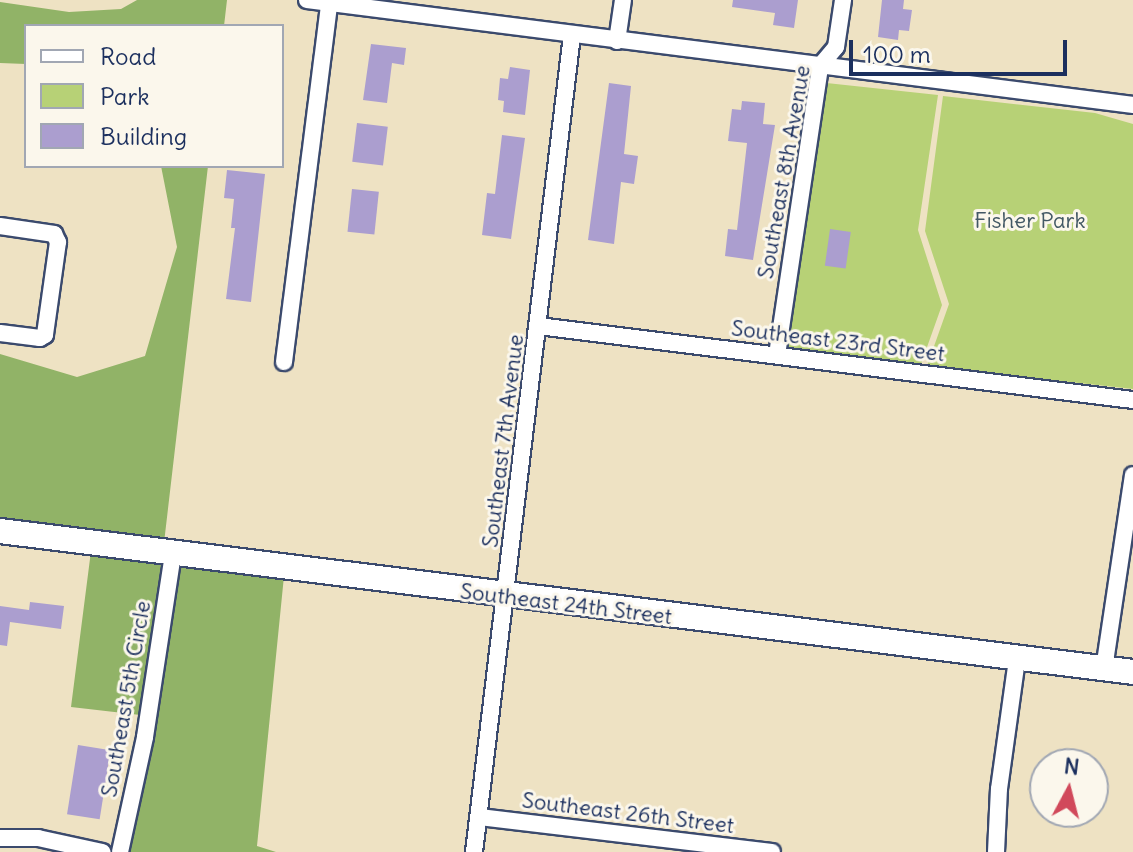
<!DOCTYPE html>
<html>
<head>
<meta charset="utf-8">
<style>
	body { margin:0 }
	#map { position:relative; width:1133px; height:852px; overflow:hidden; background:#eee2c3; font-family:Delius,sans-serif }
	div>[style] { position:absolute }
	.green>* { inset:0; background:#b7d176 }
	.forest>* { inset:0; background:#91b367 }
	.building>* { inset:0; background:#ab9ecf; transform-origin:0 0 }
	.roads { filter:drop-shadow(2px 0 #3b4a6d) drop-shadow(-2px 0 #3b4a6d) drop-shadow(0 2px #3b4a6d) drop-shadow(0 -2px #3b4a6d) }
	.street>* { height:16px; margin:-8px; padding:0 8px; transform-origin:8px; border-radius:8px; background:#fff }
	.secondary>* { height:24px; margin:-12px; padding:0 12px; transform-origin:12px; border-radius:12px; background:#fff }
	span { translate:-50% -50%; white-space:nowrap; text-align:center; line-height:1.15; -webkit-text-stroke:6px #fbf7ec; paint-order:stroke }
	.street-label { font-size:22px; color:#1b2f5e }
	.park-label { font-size:22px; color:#425864 }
	.legend { position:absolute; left:24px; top:24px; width:260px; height:144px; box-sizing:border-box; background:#fbf7ec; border:2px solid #a1a7b3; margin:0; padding:10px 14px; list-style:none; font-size:24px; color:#1b2f5e }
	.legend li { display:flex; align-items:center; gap:16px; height:40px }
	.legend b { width:40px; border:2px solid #a1a7b3 }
	.north { position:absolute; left:1029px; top:748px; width:80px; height:80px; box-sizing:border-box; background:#fbf7ec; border:2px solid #a1a7b3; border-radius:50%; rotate:7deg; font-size:22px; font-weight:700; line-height:32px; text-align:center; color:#1b2f5e }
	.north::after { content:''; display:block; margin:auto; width:28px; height:36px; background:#d1495b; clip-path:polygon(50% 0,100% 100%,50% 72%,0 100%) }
	.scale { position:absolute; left:849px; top:40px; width:218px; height:36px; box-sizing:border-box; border:4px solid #1b2f5e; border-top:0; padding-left:10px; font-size:24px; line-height:28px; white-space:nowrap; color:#1b2f5e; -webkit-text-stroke:6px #fbf7ec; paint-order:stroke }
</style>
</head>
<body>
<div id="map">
	<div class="green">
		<i style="clip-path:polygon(808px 81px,938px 95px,918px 230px,942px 305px,921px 364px,926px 373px,774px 354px)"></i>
		<i style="clip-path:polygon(943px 96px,1095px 113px,1133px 124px,1133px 389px,927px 366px,949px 304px,925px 231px)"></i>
	</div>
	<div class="forest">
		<i style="clip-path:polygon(137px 0,227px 0,224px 26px,26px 26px,26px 64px,0 63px,0 2px,69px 12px,121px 9px)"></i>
		<i style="clip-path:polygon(161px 166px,208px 166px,164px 543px,0 522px,0 354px,77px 377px,145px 356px,177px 247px)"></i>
		<i style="clip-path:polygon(91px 551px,284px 576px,257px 846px,276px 852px,130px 852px,149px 716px,71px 707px)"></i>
	</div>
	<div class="building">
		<i style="clip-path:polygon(733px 0,798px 0,794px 28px,773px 25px,775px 13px,732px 7px)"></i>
		<i style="clip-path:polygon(882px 0,904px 0,903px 9px,912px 10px,909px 31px,899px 30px,898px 40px,878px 37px)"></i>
		<i style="clip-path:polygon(371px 44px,406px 48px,404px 65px,392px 63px,387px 103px,363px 100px)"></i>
		<i style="clip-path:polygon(510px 67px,530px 70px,525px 115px,503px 112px,504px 101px,498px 100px,500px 78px,508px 79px)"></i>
		<i style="clip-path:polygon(609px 83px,631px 86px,624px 154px,638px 156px,634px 184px,621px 182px,614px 244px,588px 240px)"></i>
		<i style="clip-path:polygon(742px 101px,765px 103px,763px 124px,775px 125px,753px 260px,725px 256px,728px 229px,737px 230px,747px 143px,728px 141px,732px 109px,741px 110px)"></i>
		<i style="left:357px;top:123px;width:31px;height:39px;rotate:7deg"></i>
		<i style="clip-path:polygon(502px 135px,525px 138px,511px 239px,482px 235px,487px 193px,495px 194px)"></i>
		<i style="clip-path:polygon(227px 170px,265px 174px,251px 302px,226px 299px,235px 228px,231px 228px,234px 199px,224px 198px)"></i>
		<i style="left:352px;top:189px;width:27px;height:43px;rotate:6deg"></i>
		<i style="left:830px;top:229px;width:21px;height:37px;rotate:8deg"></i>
		<i style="clip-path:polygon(30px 602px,64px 606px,61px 629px,10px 622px,7px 646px,0 645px,0 606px,29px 610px)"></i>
		<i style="left:78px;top:745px;width:33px;height:70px;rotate:9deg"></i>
	</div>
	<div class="roads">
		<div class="street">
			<i style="left:307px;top:0;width:833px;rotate:7.24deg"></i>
			<i style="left:617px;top:41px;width:41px;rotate:-81.7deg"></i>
			<i style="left:0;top:226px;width:55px;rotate:8.4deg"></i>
			<i style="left:54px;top:234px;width:9px;rotate:63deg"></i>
			<i style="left:58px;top:242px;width:94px;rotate:98deg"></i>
			<i style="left:45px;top:335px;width:6px;rotate:149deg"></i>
			<i style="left:40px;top:338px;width:40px;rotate:-172.9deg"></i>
			<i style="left:538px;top:326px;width:600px;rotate:7.09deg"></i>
			<i style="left:777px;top:355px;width:292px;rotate:-81.5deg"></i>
			<i style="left:820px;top:66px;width:25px;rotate:-50deg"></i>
			<i style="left:836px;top:47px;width:48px;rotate:-81.5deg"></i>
			<i style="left:284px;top:362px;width:365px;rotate:-82.8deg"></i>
			<i style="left:1104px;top:669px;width:196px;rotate:-81.5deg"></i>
			<i style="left:479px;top:817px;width:295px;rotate:6.8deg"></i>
			<i style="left:0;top:838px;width:38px"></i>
			<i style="left:38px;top:838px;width:66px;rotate:12.3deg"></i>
			<i style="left:120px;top:852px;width:118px;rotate:-77.7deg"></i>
			<i style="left:145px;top:737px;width:186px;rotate:-81.3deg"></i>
			<i style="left:474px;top:852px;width:823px;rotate:-83.16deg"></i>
			<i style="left:996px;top:852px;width:63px;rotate:-87.3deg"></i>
			<i style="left:999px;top:789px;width:130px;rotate:-82.1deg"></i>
		</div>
		<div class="secondary">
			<i style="left:0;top:531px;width:1142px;rotate:7.09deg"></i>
		</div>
	</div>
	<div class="street-label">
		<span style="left:784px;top:172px;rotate:-80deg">Southeast 8th Avenue</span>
		<span style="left:838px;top:341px;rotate:7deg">Southeast 23rd Street</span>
		<span style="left:503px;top:441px;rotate:-83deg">Southeast 7th Avenue</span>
		<span style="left:566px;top:604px;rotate:7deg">Southeast 24th Street</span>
		<span style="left:126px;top:699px;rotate:-80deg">Southeast 5th Circle</span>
		<span style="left:628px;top:813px;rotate:7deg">Southeast 26th Street</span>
	</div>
	<div class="park-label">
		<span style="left:1030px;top:221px">Fisher Park</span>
	</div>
	<ul class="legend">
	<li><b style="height:10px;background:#fff"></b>Road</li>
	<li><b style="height:22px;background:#b7d176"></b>Park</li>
	<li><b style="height:22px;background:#ab9ecf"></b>Building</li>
	</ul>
	<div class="north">N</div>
	<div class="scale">100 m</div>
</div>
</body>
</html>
